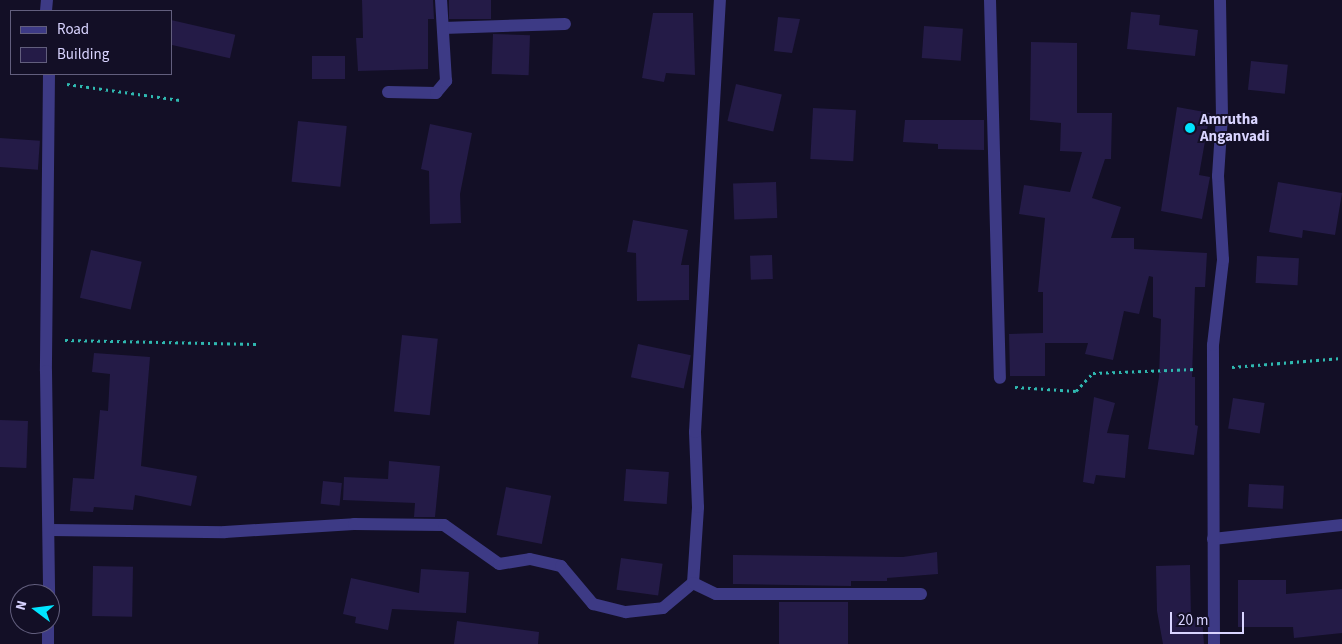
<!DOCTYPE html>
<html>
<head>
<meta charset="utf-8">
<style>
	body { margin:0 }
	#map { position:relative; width:1342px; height:644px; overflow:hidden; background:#130f26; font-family:"Source Sans 3",sans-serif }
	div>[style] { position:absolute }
	.building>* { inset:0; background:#241b47; transform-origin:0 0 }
	.path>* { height:3px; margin-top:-1.5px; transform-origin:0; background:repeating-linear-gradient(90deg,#2fb8b0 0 2.5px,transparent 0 6.5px) }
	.minor>* { height:12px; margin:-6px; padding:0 6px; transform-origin:6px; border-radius:6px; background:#3d3a85 }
	.tertiary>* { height:12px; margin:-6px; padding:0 6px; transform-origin:6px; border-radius:6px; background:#3d3a85 }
	.dots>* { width:14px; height:14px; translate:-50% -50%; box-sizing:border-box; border:2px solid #130f26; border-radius:50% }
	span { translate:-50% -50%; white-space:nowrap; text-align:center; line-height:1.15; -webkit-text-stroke:4px #130f26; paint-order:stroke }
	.poi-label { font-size:15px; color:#d9d4ff; font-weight:700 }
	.left { translate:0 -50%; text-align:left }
	.legend { position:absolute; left:10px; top:10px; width:162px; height:65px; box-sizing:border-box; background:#130f26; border:1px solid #625e7d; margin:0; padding:6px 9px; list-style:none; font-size:15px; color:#d9d4ff }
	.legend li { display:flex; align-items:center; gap:10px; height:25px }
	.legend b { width:25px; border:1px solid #625e7d }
	.north { position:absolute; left:10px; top:584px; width:50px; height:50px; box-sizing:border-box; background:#130f26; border:1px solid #625e7d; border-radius:50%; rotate:285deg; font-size:14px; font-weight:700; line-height:20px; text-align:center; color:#d9d4ff }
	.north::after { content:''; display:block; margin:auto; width:18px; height:22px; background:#00e5ff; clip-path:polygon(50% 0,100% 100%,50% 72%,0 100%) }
	.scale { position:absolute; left:1170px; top:612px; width:74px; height:22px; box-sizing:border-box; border:2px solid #d9d4ff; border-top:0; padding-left:6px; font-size:15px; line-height:18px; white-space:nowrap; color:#d9d4ff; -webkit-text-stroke:4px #130f26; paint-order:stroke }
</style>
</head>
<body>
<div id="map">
	<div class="building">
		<i style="clip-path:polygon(362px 0,433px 0,434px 19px,428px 19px,428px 69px,358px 71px,356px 38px,363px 38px)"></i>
		<i style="left:449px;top:0;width:42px;height:19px"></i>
		<i style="clip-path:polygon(1131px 12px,1160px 15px,1159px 25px,1198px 30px,1195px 56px,1127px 49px)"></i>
		<i style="clip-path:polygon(653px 13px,693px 13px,695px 75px,666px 73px,664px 82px,642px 78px)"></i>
		<i style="clip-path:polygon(778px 17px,800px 19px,792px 53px,774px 51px)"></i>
		<i style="left:171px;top:20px;width:66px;height:24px;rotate:13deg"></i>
		<i style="left:924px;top:26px;width:39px;height:32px;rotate:4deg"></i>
		<i style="left:493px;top:34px;width:37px;height:40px;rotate:2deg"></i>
		<i style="clip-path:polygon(1031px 42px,1077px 43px,1077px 113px,1112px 113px,1111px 159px,1105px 159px,1092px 198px,1121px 207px,1111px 238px,1134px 238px,1134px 249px,1207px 253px,1205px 287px,1195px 287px,1192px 377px,1195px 377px,1195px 425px,1198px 426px,1194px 455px,1148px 449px,1159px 377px,1161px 319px,1153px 317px,1153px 277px,1149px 276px,1139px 314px,1124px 311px,1113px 360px,1085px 354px,1088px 343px,1045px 343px,1045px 376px,1010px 376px,1009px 334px,1043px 333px,1043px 292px,1038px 292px,1045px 218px,1019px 214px,1024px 185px,1070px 192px,1082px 152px,1060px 151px,1061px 123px,1030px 120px)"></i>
		<i style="left:312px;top:56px;width:33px;height:23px"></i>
		<i style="left:1251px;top:61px;width:37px;height:29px;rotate:6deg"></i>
		<i style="left:736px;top:84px;width:47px;height:38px;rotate:13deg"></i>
		<i style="clip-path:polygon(1177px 107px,1210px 113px,1199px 175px,1210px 177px,1202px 219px,1161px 211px)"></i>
		<i style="left:813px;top:108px;width:43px;height:51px;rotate:3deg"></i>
		<i style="clip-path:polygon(905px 120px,984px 120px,984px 150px,938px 149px,938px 144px,903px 142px)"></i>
		<i style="left:298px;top:121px;width:49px;height:61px;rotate:6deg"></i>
		<i style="clip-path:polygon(430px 124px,472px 133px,460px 194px,461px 223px,430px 224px,429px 171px,421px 169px)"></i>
		<i style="left:0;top:138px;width:40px;height:29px;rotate:4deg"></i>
		<i style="left:776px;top:182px;width:36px;height:43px;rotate:88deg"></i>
		<i style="clip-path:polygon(1278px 182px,1342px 193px,1335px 235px,1303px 230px,1302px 238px,1269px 232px)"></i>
		<i style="clip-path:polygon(633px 220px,688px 230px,681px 265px,689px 265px,689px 300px,637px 301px,636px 253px,627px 252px)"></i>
		<i style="left:91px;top:250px;width:52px;height:49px;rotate:13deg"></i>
		<i style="left:772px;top:255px;width:24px;height:22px;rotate:88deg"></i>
		<i style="left:1257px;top:256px;width:42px;height:27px;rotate:3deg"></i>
		<i style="left:402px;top:335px;width:36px;height:77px;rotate:6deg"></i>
		<i style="left:638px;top:344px;width:54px;height:34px;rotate:12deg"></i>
		<i style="clip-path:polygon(94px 353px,150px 357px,141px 466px,197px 476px,191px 506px,135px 495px,133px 510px,94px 507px,93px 512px,70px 511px,73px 478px,94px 479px,100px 410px,108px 411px,110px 374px,92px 372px)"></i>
		<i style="clip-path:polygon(1094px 397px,1115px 403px,1107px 433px,1129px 435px,1125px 478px,1096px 475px,1094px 484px,1083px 482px)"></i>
		<i style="left:1233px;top:398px;width:32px;height:31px;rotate:9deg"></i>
		<i style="left:0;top:420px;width:28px;height:47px;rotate:2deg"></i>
		<i style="clip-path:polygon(389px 461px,440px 466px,435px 517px,414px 517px,415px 503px,343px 500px,344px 477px,388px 479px)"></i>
		<i style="left:626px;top:469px;width:43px;height:32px;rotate:4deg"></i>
		<i style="left:323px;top:481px;width:19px;height:23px;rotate:6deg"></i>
		<i style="left:1249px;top:484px;width:35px;height:23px;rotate:3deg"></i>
		<i style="left:506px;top:487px;width:46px;height:49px;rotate:11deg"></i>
		<i style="clip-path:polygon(937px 552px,938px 574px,887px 578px,887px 581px,851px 581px,851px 586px,733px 584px,733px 555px,903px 557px)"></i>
		<i style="left:621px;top:558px;width:42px;height:32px;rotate:8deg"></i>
		<i style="clip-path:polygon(1190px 565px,1191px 619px,1202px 618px,1204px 644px,1163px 644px,1157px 611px,1156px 566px)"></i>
		<i style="left:93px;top:566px;width:40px;height:50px;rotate:1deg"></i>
		<i style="clip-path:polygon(421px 569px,469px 572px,466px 613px,392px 609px,388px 630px,355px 623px,356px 617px,343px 614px,351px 578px,419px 593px)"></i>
		<i style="clip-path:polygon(1238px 580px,1286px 580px,1286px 594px,1342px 589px,1342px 633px,1294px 638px,1293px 627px,1238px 627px)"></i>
		<i style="left:779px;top:602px;width:69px;height:42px"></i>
		<i style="clip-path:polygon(457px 621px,539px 632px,538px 644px,454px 644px)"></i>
	</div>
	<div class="path">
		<i style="left:67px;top:84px;width:114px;rotate:8.1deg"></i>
		<i style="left:65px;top:340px;width:194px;rotate:1.2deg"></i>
		<i style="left:1232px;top:367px;width:110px;rotate:-4.7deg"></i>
		<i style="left:1015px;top:387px;width:61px;rotate:3.8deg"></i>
		<i style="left:1076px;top:391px;width:25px;rotate:-47deg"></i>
		<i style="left:1093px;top:373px;width:103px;rotate:-2.2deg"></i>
	</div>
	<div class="minor">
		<i style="left:990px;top:0;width:378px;rotate:88.5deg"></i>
		<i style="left:443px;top:28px;width:122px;rotate:-1.9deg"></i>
		<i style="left:388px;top:92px;width:48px;rotate:1.2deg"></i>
		<i style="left:436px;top:93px;width:16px;rotate:-50deg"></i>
		<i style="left:446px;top:81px;width:81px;rotate:-93.5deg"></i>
		<i style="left:51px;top:530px;width:174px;rotate:0.7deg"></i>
		<i style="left:225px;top:532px;width:129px;rotate:-3.5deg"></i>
		<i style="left:354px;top:524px;width:90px;rotate:0.6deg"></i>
		<i style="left:444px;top:525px;width:67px;rotate:35.3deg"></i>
		<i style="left:499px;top:564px;width:31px;rotate:-9deg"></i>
		<i style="left:530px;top:559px;width:32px;rotate:13deg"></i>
		<i style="left:561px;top:566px;width:50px;rotate:49.9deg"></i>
		<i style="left:593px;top:604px;width:34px;rotate:14deg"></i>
		<i style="left:626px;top:612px;width:37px;rotate:-6deg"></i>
		<i style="left:663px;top:608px;width:39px;rotate:-40deg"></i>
		<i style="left:693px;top:583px;width:76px;rotate:-86.2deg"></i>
		<i style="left:698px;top:507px;width:75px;rotate:-92.3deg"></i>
		<i style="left:695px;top:432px;width:433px;rotate:-86.7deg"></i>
		<i style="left:1213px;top:539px;width:130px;rotate:-6.2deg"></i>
		<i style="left:693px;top:583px;width:25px;rotate:26deg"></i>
		<i style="left:716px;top:594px;width:205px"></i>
		<i style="left:1214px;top:644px;width:299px;rotate:-90.2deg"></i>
		<i style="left:1213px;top:345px;width:86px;rotate:-83.3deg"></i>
		<i style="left:1223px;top:260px;width:84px;rotate:-93.4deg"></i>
		<i style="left:1218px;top:176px;width:60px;rotate:-86.2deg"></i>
		<i style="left:1222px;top:116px;width:116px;rotate:-91deg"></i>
	</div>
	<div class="tertiary">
		<i style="left:46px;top:11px;width:11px;rotate:-85deg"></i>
		<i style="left:49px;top:74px;width:297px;rotate:90.6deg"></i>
		<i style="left:46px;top:371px;width:223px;rotate:89.2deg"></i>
		<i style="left:48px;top:644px;width:20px;rotate:-90deg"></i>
	</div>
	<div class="dots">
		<i style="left:1190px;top:128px;background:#00e5ff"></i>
	</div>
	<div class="poi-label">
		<span class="left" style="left:1200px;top:128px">Amrutha<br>Anganvadi</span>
	</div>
	<ul class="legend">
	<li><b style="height:6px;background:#3d3a85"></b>Road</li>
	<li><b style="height:14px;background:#241b47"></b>Building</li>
	</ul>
	<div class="north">N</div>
	<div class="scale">20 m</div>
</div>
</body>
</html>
